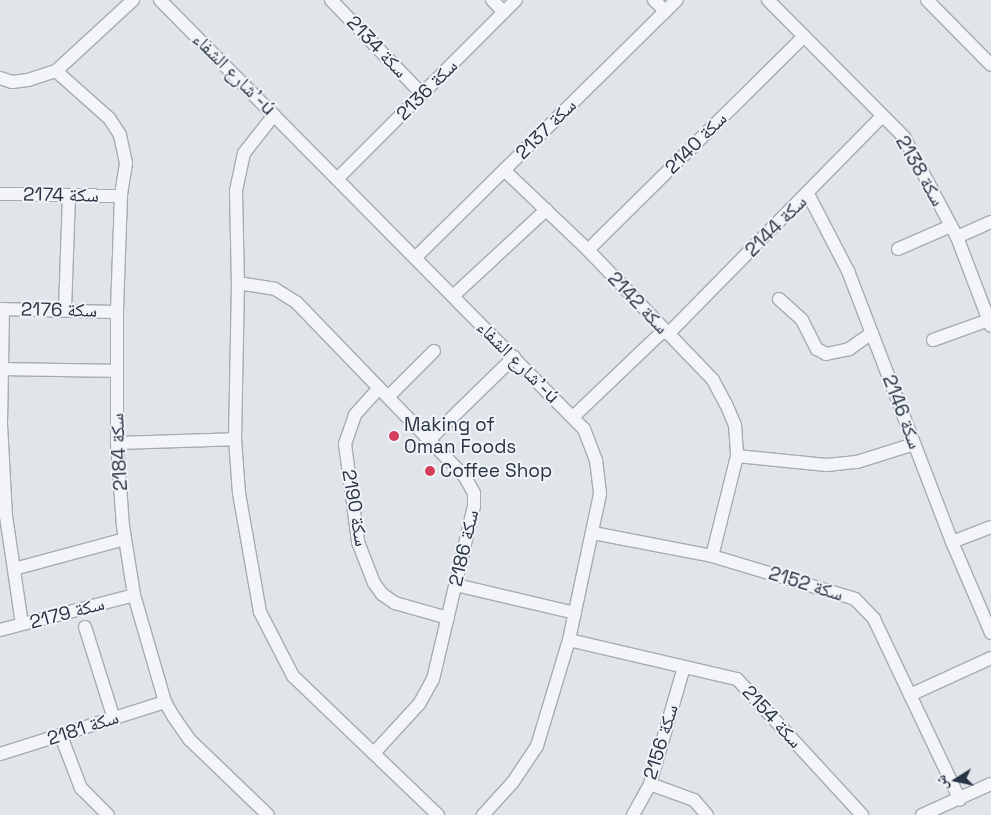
<!DOCTYPE html>
<html>
<head>
<meta charset="utf-8">
<style>
	body { margin:0 }
	#map { position:relative; width:991px; height:815px; overflow:hidden; background:#e0e5ea; font-family:"Space Grotesk","Noto Naskh Arabic",sans-serif }
	div>[style] { position:absolute }
	.roads { filter:drop-shadow(1px 0 #a5acb5) drop-shadow(-1px 0 #a5acb5) drop-shadow(0 1px #a5acb5) drop-shadow(0 -1px #a5acb5) }
	.minor>* { height:12px; margin:-6px; padding:0 6px; transform-origin:6px; border-radius:6px; background:#f3f5f8 }
	.dots>* { width:14px; height:14px; translate:-50% -50%; box-sizing:border-box; border:2px solid #f0f3f7; border-radius:50% }
	span { translate:-50% -50%; white-space:nowrap; text-align:center; line-height:1.15; -webkit-text-stroke:4px #f0f3f7; paint-order:stroke }
	.street-label { font-size:19px; color:#283343 }
	.poi-label { font-size:19px; color:#283343 }
	.left { translate:0 -50%; text-align:left }
	.north { position:absolute; left:931px; top:755px; width:50px; height:50px; -webkit-text-stroke:4px #f0f3f7; paint-order:stroke; rotate:260deg; font-size:14px; font-weight:700; line-height:20px; text-align:center; color:#283343 }
	.north::after { content:''; display:block; margin:auto; width:18px; height:22px; background:#283343; clip-path:polygon(50% 0,100% 100%,50% 72%,0 100%) }
</style>
</head>
<body>
<div id="map">
	<div class="roads">
		<div class="minor">
			<i style="left:160px;top:0;width:603px;rotate:45.34deg"></i>
			<i style="left:584px;top:429px;width:33px;rotate:69deg"></i>
			<i style="left:596px;top:460px;width:34px;rotate:83deg"></i>
			<i style="left:600px;top:494px;width:149px;rotate:102deg"></i>
			<i style="left:569px;top:640px;width:111px;rotate:106.8deg"></i>
			<i style="left:537px;top:746px;width:43px;rotate:123.7deg"></i>
			<i style="left:513px;top:782px;width:45px;rotate:132.3deg"></i>
			<i style="left:331px;top:0;width:131px;rotate:45.9deg"></i>
			<i style="left:492px;top:0;width:17px;rotate:45deg"></i>
			<i style="left:654px;top:0;width:16px;rotate:45deg"></i>
			<i style="left:768px;top:0;width:193px;rotate:45.2deg"></i>
			<i style="left:904px;top:137px;width:113px;rotate:62.1deg"></i>
			<i style="left:957px;top:237px;width:95px;rotate:69.1deg"></i>
			<i style="left:927px;top:0;width:91px;rotate:45.4deg"></i>
			<i style="left:56px;top:71px;width:71px;rotate:41.6deg"></i>
			<i style="left:109px;top:118px;width:20px;rotate:57deg"></i>
			<i style="left:120px;top:135px;width:29px;rotate:78deg"></i>
			<i style="left:126px;top:163px;width:33px;rotate:99deg"></i>
			<i style="left:121px;top:196px;width:116px;rotate:92deg"></i>
			<i style="left:117px;top:312px;width:131px;rotate:90deg"></i>
			<i style="left:117px;top:443px;width:83px;rotate:85.9deg"></i>
			<i style="left:123px;top:526px;width:70px;rotate:80.9deg"></i>
			<i style="left:134px;top:595px;width:111px;rotate:73.8deg"></i>
			<i style="left:165px;top:702px;width:16px;rotate:60deg"></i>
			<i style="left:173px;top:716px;width:29px;rotate:55deg"></i>
			<i style="left:190px;top:740px;width:108px;rotate:43.9deg"></i>
			<i style="left:0;top:78px;width:13px;rotate:18deg"></i>
			<i style="left:12px;top:82px;width:16px;rotate:-7deg"></i>
			<i style="left:28px;top:80px;width:29px;rotate:-18deg"></i>
			<i style="left:56px;top:71px;width:105px;rotate:-42.7deg"></i>
			<i style="left:274px;top:115px;width:48px;rotate:128.3deg"></i>
			<i style="left:244px;top:153px;width:39px;rotate:102deg"></i>
			<i style="left:236px;top:191px;width:92px;rotate:88.8deg"></i>
			<i style="left:238px;top:283px;width:156px;rotate:91.1deg"></i>
			<i style="left:235px;top:439px;width:54px;rotate:85.8deg"></i>
			<i style="left:239px;top:493px;width:121px;rotate:80deg"></i>
			<i style="left:260px;top:612px;width:72px;rotate:62.7deg"></i>
			<i style="left:293px;top:676px;width:201px;rotate:43.8deg"></i>
			<i style="left:504px;top:170px;width:116px;rotate:43.6deg"></i>
			<i style="left:588px;top:250px;width:180px;rotate:46.1deg"></i>
			<i style="left:713px;top:380px;width:27px;rotate:62deg"></i>
			<i style="left:726px;top:404px;width:23px;rotate:67deg"></i>
			<i style="left:735px;top:425px;width:31px;rotate:86deg"></i>
			<i style="left:737px;top:456px;width:103px;rotate:104deg"></i>
			<i style="left:337px;top:179px;width:253px;rotate:-45deg"></i>
			<i style="left:0;top:194px;width:121px;rotate:0.9deg"></i>
			<i style="left:808px;top:194px;width:87px;rotate:62.5deg"></i>
			<i style="left:848px;top:271px;width:290px;rotate:69deg"></i>
			<i style="left:952px;top:542px;width:99px;rotate:66.8deg"></i>
			<i style="left:957px;top:237px;width:37px;rotate:-24deg"></i>
			<i style="left:898px;top:249px;width:58px;rotate:-23.5deg"></i>
			<i style="left:588px;top:250px;width:304px;rotate:-44.7deg"></i>
			<i style="left:415px;top:258px;width:368px;rotate:-44.6deg"></i>
			<i style="left:238px;top:283px;width:37px;rotate:9deg"></i>
			<i style="left:275px;top:289px;width:26px;rotate:32deg"></i>
			<i style="left:297px;top:303px;width:242px;rotate:46deg"></i>
			<i style="left:465px;top:477px;width:18px;rotate:61deg"></i>
			<i style="left:474px;top:493px;width:13px;rotate:90deg"></i>
			<i style="left:474px;top:506px;width:178px;rotate:103.3deg"></i>
			<i style="left:433px;top:679px;width:29px;rotate:119deg"></i>
			<i style="left:419px;top:704px;width:67px;rotate:132.6deg"></i>
			<i style="left:453px;top:296px;width:127px;rotate:-42.8deg"></i>
			<i style="left:779px;top:299px;width:31px;rotate:42deg"></i>
			<i style="left:802px;top:320px;width:33px;rotate:63deg"></i>
			<i style="left:817px;top:349px;width:10px;rotate:29deg"></i>
			<i style="left:826px;top:354px;width:24px;rotate:-12deg"></i>
			<i style="left:849px;top:349px;width:28px;rotate:-35deg"></i>
			<i style="left:0;top:309px;width:117px;rotate:1.5deg"></i>
			<i style="left:3px;top:309px;width:115px;rotate:91deg"></i>
			<i style="left:1px;top:424px;width:92px;rotate:86.9deg"></i>
			<i style="left:6px;top:516px;width:109px;rotate:81.6deg"></i>
			<i style="left:65px;top:310px;width:115px;rotate:-88deg"></i>
			<i style="left:668px;top:334px;width:305px;rotate:-45.5deg"></i>
			<i style="left:933px;top:340px;width:59px;rotate:-19.7deg"></i>
			<i style="left:2px;top:369px;width:115px;rotate:1deg"></i>
			<i style="left:379px;top:388px;width:36px;rotate:132deg"></i>
			<i style="left:355px;top:415px;width:31px;rotate:109deg"></i>
			<i style="left:345px;top:444px;width:99px;rotate:82.4deg"></i>
			<i style="left:358px;top:542px;width:44px;rotate:68.7deg"></i>
			<i style="left:374px;top:583px;width:14px;rotate:54deg"></i>
			<i style="left:382px;top:594px;width:16px;rotate:35deg"></i>
			<i style="left:395px;top:603px;width:55px;rotate:15.8deg"></i>
			<i style="left:388px;top:397px;width:65px;rotate:-45deg"></i>
			<i style="left:573px;top:417px;width:126px;rotate:-43.7deg"></i>
			<i style="left:429px;top:440px;width:119px;rotate:-44.3deg"></i>
			<i style="left:117px;top:443px;width:118px;rotate:-1.9deg"></i>
			<i style="left:737px;top:456px;width:90px;rotate:5.7deg"></i>
			<i style="left:827px;top:465px;width:30px;rotate:-6deg"></i>
			<i style="left:857px;top:462px;width:60px;rotate:-17.5deg"></i>
			<i style="left:593px;top:533px;width:121px;rotate:10.9deg"></i>
			<i style="left:712px;top:556px;width:149px;rotate:16.7deg"></i>
			<i style="left:855px;top:599px;width:28px;rotate:46deg"></i>
			<i style="left:874px;top:619px;width:200px;rotate:64.6deg"></i>
			<i style="left:952px;top:542px;width:42px;rotate:-21deg"></i>
			<i style="left:14px;top:569px;width:115px;rotate:-15.1deg"></i>
			<i style="left:456px;top:585px;width:122px;rotate:13.2deg"></i>
			<i style="left:85px;top:627px;width:96px;rotate:72.5deg"></i>
			<i style="left:0;top:630px;width:138px;rotate:-14.6deg"></i>
			<i style="left:569px;top:640px;width:172px;rotate:13.1deg"></i>
			<i style="left:737px;top:679px;width:185px;rotate:47.4deg"></i>
			<i style="left:910px;top:695px;width:89px;rotate:-24.6deg"></i>
			<i style="left:61px;top:736px;width:56px;rotate:69deg"></i>
			<i style="left:81px;top:788px;width:38px;rotate:45deg"></i>
			<i style="left:0;top:754px;width:173px;rotate:-17.5deg"></i>
			<i style="left:650px;top:784px;width:47px;rotate:20deg"></i>
			<i style="left:694px;top:800px;width:20px;rotate:49deg"></i>
			<i style="left:633px;top:815px;width:35px;rotate:-61deg"></i>
			<i style="left:650px;top:784px;width:122px;rotate:-73.8deg"></i>
			<i style="left:922px;top:815px;width:76px;rotate:-24.2deg"></i>
		</div>
	</div>
	<div class="dots">
		<i style="left:394px;top:436px;background:#d63e5b"></i>
		<i style="left:430px;top:471px;background:#d63e5b"></i>
	</div>
	<div class="street-label">
		<span style="left:377px;top:47px;rotate:46deg">سكة 2134</span>
		<span style="left:234px;top:74px;rotate:45deg">شارع الشفاء'-ú</span>
		<span style="left:427px;top:90px;rotate:-45deg">سكة 2136</span>
		<span style="left:546px;top:129px;rotate:-45deg">سكة 2137</span>
		<span style="left:696px;top:143px;rotate:-45deg">سكة 2140</span>
		<span style="left:920px;top:171px;rotate:60deg">سكة 2138</span>
		<span style="left:61px;top:195px;rotate:1deg">سكة 2174</span>
		<span style="left:776px;top:226px;rotate:-45deg">سكة 2144</span>
		<span style="left:638px;top:303px;rotate:46deg">سكة 2142</span>
		<span style="left:59px;top:310px;rotate:1deg">سكة 2176</span>
		<span style="left:518px;top:362px;rotate:45deg">شارع الشفاء'-ú</span>
		<span style="left:902px;top:412px;rotate:69deg">سكة 2146</span>
		<span style="left:119px;top:452px;rotate:-93deg">سكة 2184</span>
		<span style="left:355px;top:508px;rotate:80deg">سكة 2190</span>
		<span style="left:464px;top:548px;rotate:-77deg">سكة 2186</span>
		<span style="left:806px;top:584px;rotate:17deg">سكة 2152</span>
		<span style="left:67px;top:613px;rotate:-15deg">سكة 2179</span>
		<span style="left:772px;top:717px;rotate:47deg">سكة 2154</span>
		<span style="left:83px;top:728px;rotate:-18deg">سكة 2181</span>
		<span style="left:661px;top:742px;rotate:-73deg">سكة 2156</span>
	</div>
	<div class="poi-label">
		<span class="left" style="left:404px;top:436px">Making of<br>Oman Foods</span>
		<span class="left" style="left:440px;top:471px">Coffee Shop</span>
	</div>
	<div class="north">ش</div>
</div>
</body>
</html>
